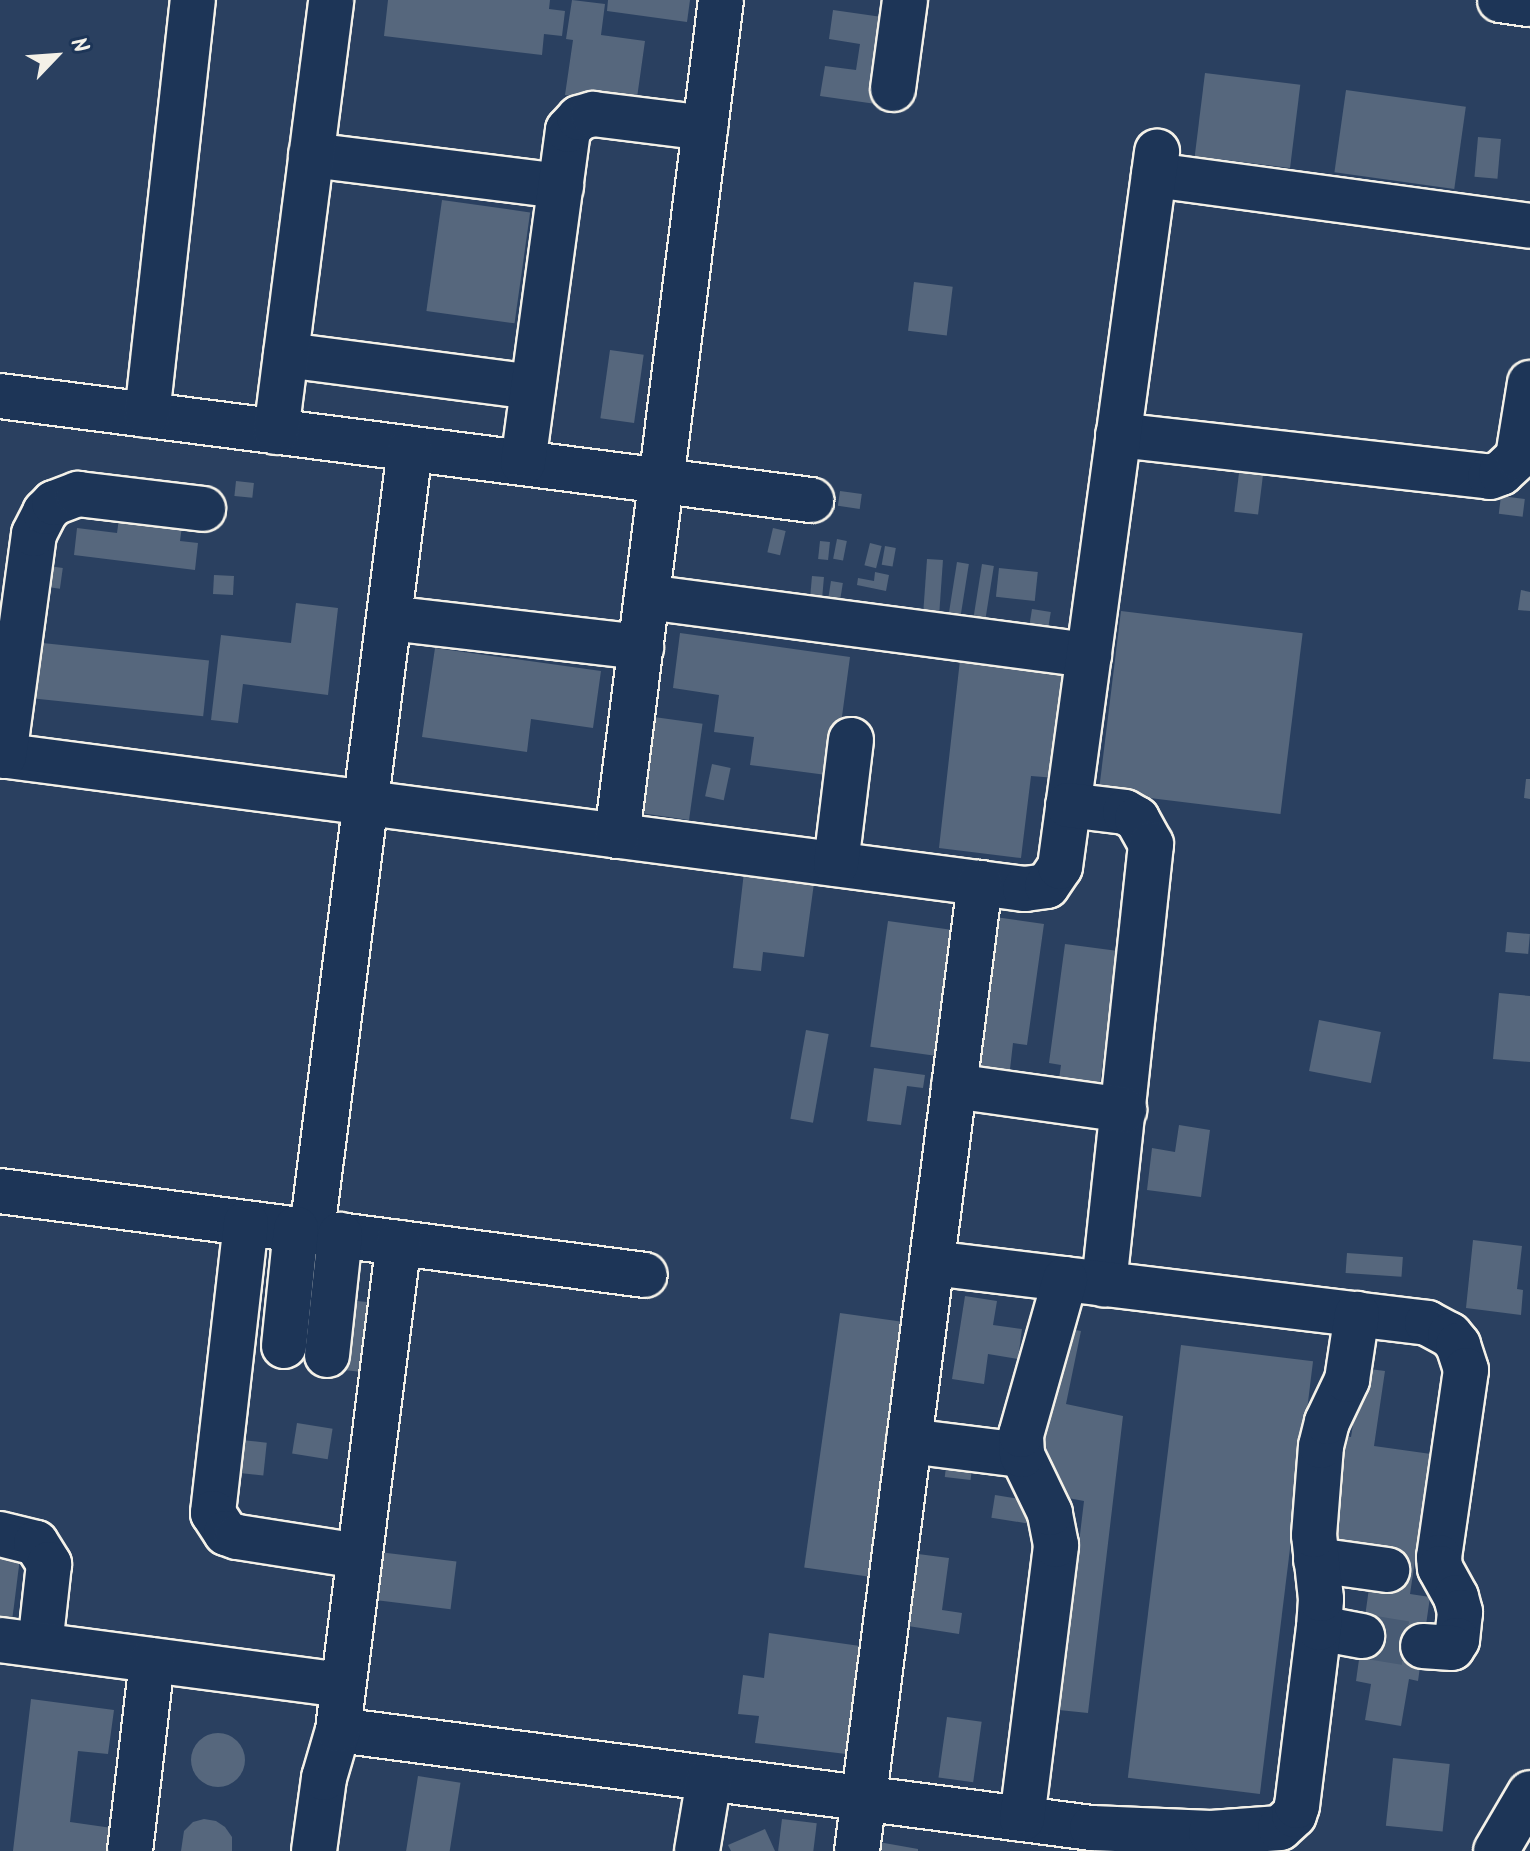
<!DOCTYPE html>
<html>
<head>
<meta charset="utf-8">
<style>
	body { margin:0 }
	#map { position:relative; width:1530px; height:1851px; overflow:hidden; background:#2a4060; font-family:Kalam,sans-serif }
	div>[style] { position:absolute }
	.building>* { inset:0; background:#56677d; transform-origin:0 0 }
	.round { border-radius:50% }
	.minor-tunnel>* { height:44px; margin-top:-22px; transform-origin:0; background:repeating-linear-gradient(90deg,#485b74 0 44px,transparent 0 66px) }
	.roads { filter:drop-shadow(2px 0 #f4f1e8) drop-shadow(-2px 0 #f4f1e8) drop-shadow(0 2px #f4f1e8) drop-shadow(0 -2px #f4f1e8) }
	.minor>* { height:44px; margin:-22px; padding:0 22px; transform-origin:22px; border-radius:22px; background:#1d3557 }
	span { translate:-50% -50%; white-space:nowrap; text-align:center; line-height:1.15; -webkit-text-stroke:8px #1d3557; paint-order:stroke }
	.north { position:absolute; left:16px; top:16px; width:80px; height:80px; -webkit-text-stroke:6px #1d3557; paint-order:stroke; rotate:65deg; font-size:22px; font-weight:700; line-height:32px; text-align:center; color:#f4f1e8 }
	.north::after { content:''; display:block; margin:auto; width:28px; height:36px; background:#f4f1e8; clip-path:polygon(50% 0,100% 100%,50% 72%,0 100%) }
</style>
</head>
<body>
<div id="map">
	<div class="building">
		<i style="clip-path:polygon(388px 0,550px 0,549px 9px,565px 11px,562px 36px,544px 34px,542px 55px,384px 36px)"></i>
		<i style="clip-path:polygon(572px 0,605px 4px,601px 35px,645px 41px,636px 105px,565px 95px,573px 40px,566px 39px)"></i>
		<i style="clip-path:polygon(608px 0,690px 0,687px 22px,607px 11px)"></i>
		<i style="clip-path:polygon(833px 10px,889px 18px,876px 104px,820px 96px,825px 66px,856px 70px,860px 44px,829px 39px)"></i>
		<i style="left:1205px;top:73px;width:96px;height:84px;rotate:7deg"></i>
		<i style="left:1346px;top:90px;width:121px;height:83px;rotate:8deg"></i>
		<i style="left:1478px;top:137px;width:23px;height:40px;rotate:5deg"></i>
		<i style="left:442px;top:200px;width:89px;height:112px;rotate:8deg"></i>
		<i style="left:914px;top:282px;width:39px;height:49px;rotate:7deg"></i>
		<i style="left:610px;top:350px;width:34px;height:69px;rotate:8deg"></i>
		<i style="left:1240px;top:465px;width:24px;height:47px;rotate:7deg"></i>
		<i style="left:236px;top:481px;width:18px;height:15px;rotate:6deg"></i>
		<i style="left:840px;top:491px;width:22px;height:15px;rotate:8deg"></i>
		<i style="left:1501px;top:496px;width:24px;height:18px;rotate:7deg"></i>
		<i style="clip-path:polygon(120px 511px,183px 519px,180px 541px,198px 543px,195px 570px,74px 555px,77px 528px,117px 533px)"></i>
		<i style="left:773px;top:528px;width:13px;height:25px;rotate:13deg"></i>
		<i style="left:837px;top:539px;width:10px;height:20px;rotate:11deg"></i>
		<i style="left:820px;top:541px;width:10px;height:18px;rotate:6deg"></i>
		<i style="left:870px;top:543px;width:12px;height:23px;rotate:14deg"></i>
		<i style="left:885px;top:546px;width:11px;height:19px;rotate:10deg"></i>
		<i style="left:927px;top:559px;width:16px;height:57px;rotate:4deg"></i>
		<i style="left:957px;top:562px;width:12px;height:54px;rotate:9deg"></i>
		<i style="left:982px;top:564px;width:12px;height:53px;rotate:9deg"></i>
		<i style="left:42px;top:565px;width:21px;height:21px;rotate:8deg"></i>
		<i style="left:999px;top:568px;width:39px;height:29px;rotate:6deg"></i>
		<i style="clip-path:polygon(875px 572px,889px 575px,886px 591px,857px 585px,858px 578px,874px 581px)"></i>
		<i style="left:214px;top:575px;width:20px;height:19px;rotate:3deg"></i>
		<i style="left:812px;top:576px;width:12px;height:26px;rotate:5deg"></i>
		<i style="left:831px;top:581px;width:12px;height:24px;rotate:9deg"></i>
		<i style="clip-path:polygon(1521px 590px,1530px 592px,1530px 611px,1518px 610px)"></i>
		<i style="clip-path:polygon(296px 603px,338px 608px,328px 695px,243px 684px,238px 723px,211px 720px,221px 635px,291px 643px)"></i>
		<i style="left:1032px;top:609px;width:19px;height:16px;rotate:9deg"></i>
		<i style="left:1121px;top:611px;width:183px;height:182px;rotate:7deg"></i>
		<i style="clip-path:polygon(680px 633px,850px 657px,834px 776px,750px 765px,754px 737px,714px 732px,719px 695px,673px 688px)"></i>
		<i style="left:33px;top:642px;width:177px;height:56px;rotate:6deg"></i>
		<i style="clip-path:polygon(962px 642px,1070px 655px,1056px 778px,1031px 776px,1021px 858px,939px 848px)"></i>
		<i style="clip-path:polygon(435px 648px,601px 671px,593px 728px,531px 719px,527px 752px,422px 737px)"></i>
		<i style="left:654px;top:717px;width:49px;height:97px;rotate:8deg"></i>
		<i style="left:712px;top:764px;width:19px;height:33px;rotate:12deg"></i>
		<i style="clip-path:polygon(1526px 779px,1530px 779px,1530px 799px,1524px 798px)"></i>
		<i style="clip-path:polygon(744px 872px,814px 883px,804px 957px,763px 952px,761px 971px,733px 968px)"></i>
		<i style="clip-path:polygon(988px 916px,1044px 924px,1027px 1045px,1013px 1043px,1009px 1078px,967px 1073px)"></i>
		<i style="left:888px;top:921px;width:69px;height:127px;rotate:8deg"></i>
		<i style="left:1507px;top:932px;width:23px;height:20px;rotate:5deg"></i>
		<i style="clip-path:polygon(1065px 944px,1118px 951px,1097px 1106px,1056px 1100px,1061px 1065px,1049px 1063px)"></i>
		<i style="clip-path:polygon(1499px 993px,1530px 996px,1530px 1062px,1493px 1059px)"></i>
		<i style="left:1319px;top:1020px;width:63px;height:52px;rotate:11deg"></i>
		<i style="left:806px;top:1030px;width:23px;height:90px;rotate:10deg"></i>
		<i style="clip-path:polygon(874px 1068px,925px 1075px,923px 1088px,907px 1086px,901px 1125px,867px 1121px)"></i>
		<i style="clip-path:polygon(1179px 1125px,1210px 1130px,1201px 1197px,1147px 1190px,1152px 1148px,1175px 1152px)"></i>
		<i style="clip-path:polygon(1473px 1240px,1522px 1246px,1517px 1289px,1523px 1290px,1521px 1315px,1466px 1308px)"></i>
		<i style="left:1347px;top:1253px;width:56px;height:20px;rotate:4deg"></i>
		<i style="clip-path:polygon(965px 1296px,997px 1301px,993px 1325px,1022px 1329px,1018px 1359px,988px 1354px,984px 1384px,952px 1379px)"></i>
		<i style="left:347px;top:1300px;width:20px;height:70px;rotate:6deg"></i>
		<i style="left:840px;top:1313px;width:68px;height:257px;rotate:8deg"></i>
		<i style="clip-path:polygon(1056px 1326px,1081px 1331px,1066px 1404px,1123px 1416px,1088px 1713px,1059px 1710px,1084px 1501px,1042px 1493px,1028px 1455px)"></i>
		<i style="left:1181px;top:1345px;width:133px;height:436px;rotate:7deg"></i>
		<i style="clip-path:polygon(1362px 1368px,1385px 1371px,1374px 1446px,1431px 1454px,1410px 1594px,1430px 1597px,1418px 1681px,1409px 1679px,1401px 1726px,1365px 1720px,1371px 1684px,1356px 1681px,1370px 1581px,1319px 1543px,1335px 1435px,1351px 1437px)"></i>
		<i style="left:297px;top:1423px;width:36px;height:31px;rotate:9deg"></i>
		<i style="left:222px;top:1438px;width:45px;height:33px;rotate:6deg"></i>
		<i style="left:946px;top:1467px;width:26px;height:10px;rotate:7deg"></i>
		<i style="left:995px;top:1495px;width:38px;height:23px;rotate:9deg"></i>
		<i style="clip-path:polygon(0 1547px,21px 1550px,11px 1629px,0 1628px)"></i>
		<i style="left:379px;top:1552px;width:78px;height:48px;rotate:7deg"></i>
		<i style="clip-path:polygon(918px 1554px,949px 1558px,942px 1610px,962px 1613px,959px 1634px,908px 1626px)"></i>
		<i style="clip-path:polygon(769px 1633px,860px 1646px,846px 1754px,755px 1743px,759px 1716px,738px 1714px,743px 1675px,764px 1678px)"></i>
		<i style="clip-path:polygon(31px 1699px,114px 1710px,108px 1754px,78px 1751px,70px 1822px,112px 1828px,109px 1851px,13px 1851px)"></i>
		<i style="left:947px;top:1717px;width:35px;height:61px;rotate:8deg"></i>
		<i class="round" style="left:191px;top:1733px;width:54px;height:54px"></i>
		<i style="left:1393px;top:1758px;width:57px;height:68px;rotate:6deg"></i>
		<i style="left:418px;top:1776px;width:43px;height:76px;rotate:9deg"></i>
		<i style="clip-path:polygon(204px 1819px,216px 1821px,225px 1827px,232px 1837px,232px 1851px,181px 1851px,184px 1831px,193px 1822px)"></i>
		<i style="left:782px;top:1819px;width:35px;height:32px;rotate:7deg"></i>
		<i style="clip-path:polygon(765px 1829px,775px 1851px,731px 1851px,728px 1845px)"></i>
		<i style="clip-path:polygon(873px 1841px,918px 1849px,918px 1851px,872px 1851px)"></i>
	</div>
	<div class="minor-tunnel">
		<i style="left:1362px;top:1636px;width:62px;rotate:9.3deg"></i>
	</div>
	<div class="roads">
		<div class="minor">
			<i style="left:1500px;top:0;width:30px;rotate:8deg"></i>
			<i style="left:893px;top:89px;width:90px;rotate:-82.3deg"></i>
			<i style="left:311px;top:155px;width:252px;rotate:7.1deg"></i>
			<i style="left:1154px;top:175px;width:379px;rotate:7.7deg"></i>
			<i style="left:286px;top:355px;width:249px;rotate:7.4deg"></i>
			<i style="left:0;top:396px;width:818px;rotate:7.31deg"></i>
			<i style="left:147px;top:415px;width:418px;rotate:-83.7deg"></i>
			<i style="left:276px;top:432px;width:435px;rotate:-82.7deg"></i>
			<i style="left:1118px;top:435px;width:374px;rotate:6.4deg"></i>
			<i style="left:1490px;top:477px;width:12px;rotate:-20deg"></i>
			<i style="left:1501px;top:473px;width:23px;rotate:-43deg"></i>
			<i style="left:1518px;top:457px;width:75px;rotate:-80.8deg"></i>
			<i style="left:523px;top:463px;width:336px;rotate:-82.3deg"></i>
			<i style="left:568px;top:130px;width:16px;rotate:-47deg"></i>
			<i style="left:579px;top:118px;width:15px;rotate:-16deg"></i>
			<i style="left:593px;top:114px;width:113px;rotate:7.1deg"></i>
			<i style="left:647px;top:597px;width:446px;rotate:7.5deg"></i>
			<i style="left:389px;top:618px;width:254px;rotate:6.6deg"></i>
			<i style="left:0;top:755px;width:1034px;rotate:7.45deg"></i>
			<i style="left:1025px;top:889px;width:22px;rotate:-8deg"></i>
			<i style="left:1047px;top:886px;width:23px;rotate:-56deg"></i>
			<i style="left:1060px;top:867px;width:722px;rotate:-82.27deg"></i>
			<i style="left:4px;top:756px;width:224px;rotate:-82.3deg"></i>
			<i style="left:34px;top:534px;width:25px;rotate:-63deg"></i>
			<i style="left:45px;top:512px;width:13px;rotate:-45deg"></i>
			<i style="left:54px;top:503px;width:26px;rotate:-21deg"></i>
			<i style="left:78px;top:494px;width:126px;rotate:6.8deg"></i>
			<i style="left:1068px;top:805px;width:57px;rotate:7deg"></i>
			<i style="left:1125px;top:812px;width:14px;rotate:30deg"></i>
			<i style="left:1137px;top:819px;width:29px;rotate:61deg"></i>
			<i style="left:1151px;top:844px;width:443px;rotate:96.1deg"></i>
			<i style="left:617px;top:836px;width:842px;rotate:-82.91deg"></i>
			<i style="left:836px;top:864px;width:125px;rotate:-83.1deg"></i>
			<i style="left:954px;top:1086px;width:172px;rotate:8deg"></i>
			<i style="left:0;top:1191px;width:650px;rotate:7.42deg"></i>
			<i style="left:246px;top:1223px;width:292px;rotate:96.5deg"></i>
			<i style="left:213px;top:1513px;width:24px;rotate:57deg"></i>
			<i style="left:226px;top:1533px;width:12px;rotate:20deg"></i>
			<i style="left:237px;top:1537px;width:122px;rotate:8.9deg"></i>
			<i style="left:312px;top:1231px;width:788px;rotate:-82.86deg"></i>
			<i style="left:932px;top:1263px;width:499px;rotate:6.9deg"></i>
			<i style="left:1427px;top:1323px;width:26px;rotate:28deg"></i>
			<i style="left:1450px;top:1335px;width:13px;rotate:51deg"></i>
			<i style="left:1458px;top:1345px;width:26px;rotate:72deg"></i>
			<i style="left:1466px;top:1370px;width:189px;rotate:98.2deg"></i>
			<i style="left:1439px;top:1557px;width:11px;rotate:85deg"></i>
			<i style="left:1440px;top:1568px;width:33px;rotate:61deg"></i>
			<i style="left:1456px;top:1597px;width:16px;rotate:75deg"></i>
			<i style="left:1460px;top:1612px;width:28px;rotate:96deg"></i>
			<i style="left:1457px;top:1640px;width:9px;rotate:122deg"></i>
			<i style="left:1452px;top:1648px;width:29px;rotate:-176deg"></i>
			<i style="left:284px;top:1346px;width:118px;rotate:-84.1deg"></i>
			<i style="left:327px;top:1355px;width:121px;rotate:-83.8deg"></i>
			<i style="left:909px;top:1441px;width:114px;rotate:7.1deg"></i>
			<i style="left:0;top:1534px;width:37px;rotate:14deg"></i>
			<i style="left:36px;top:1543px;width:25px;rotate:58deg"></i>
			<i style="left:49px;top:1564px;width:81px;rotate:96.3deg"></i>
			<i style="left:1316px;top:1560px;width:72px;rotate:8deg"></i>
			<i style="left:1319px;top:1628px;width:44px;rotate:10.5deg"></i>
			<i style="left:0;top:1640px;width:344px;rotate:7.5deg"></i>
			<i style="left:338px;top:1730px;width:760px;rotate:7.41deg"></i>
			<i style="left:1092px;top:1828px;width:119px;rotate:2.4deg"></i>
			<i style="left:1211px;top:1833px;width:69px;rotate:-4.1deg"></i>
			<i style="left:1280px;top:1828px;width:19px;rotate:-43deg"></i>
			<i style="left:1294px;top:1815px;width:9px;rotate:-72deg"></i>
			<i style="left:1297px;top:1806px;width:179px;rotate:-83deg"></i>
			<i style="left:1319px;top:1628px;width:29px;rotate:-86deg"></i>
			<i style="left:1321px;top:1599px;width:64px;rotate:-96.2deg"></i>
			<i style="left:1314px;top:1535px;width:89px;rotate:-85.5deg"></i>
			<i style="left:1321px;top:1446px;width:25px;rotate:-76deg"></i>
			<i style="left:1327px;top:1422px;width:47px;rotate:-64.5deg"></i>
			<i style="left:1347px;top:1380px;width:67px;rotate:-81.4deg"></i>
			<i style="left:1022px;top:1819px;width:276px;rotate:-82.9deg"></i>
			<i style="left:1056px;top:1545px;width:33px;rotate:-101deg"></i>
			<i style="left:1050px;top:1513px;width:64px;rotate:-115.8deg"></i>
			<i style="left:1022px;top:1455px;width:20px;rotate:-93deg"></i>
			<i style="left:1021px;top:1435px;width:162px;rotate:-74.2deg"></i>
			<i style="left:130px;top:1851px;width:192px;rotate:-83.4deg"></i>
			<i style="left:314px;top:1851px;width:74px;rotate:-82.2deg"></i>
			<i style="left:324px;top:1778px;width:50px;rotate:-73.7deg"></i>
			<i style="left:338px;top:1730px;width:491px;rotate:-82.9deg"></i>
			<i style="left:697px;top:1851px;width:73px;rotate:-80.5deg"></i>
			<i style="left:857px;top:1851px;width:976px;rotate:-82.76deg"></i>
			<i style="left:1496px;top:1851px;width:67px;rotate:-59.6deg"></i>
		</div>
	</div>
	<div class="north">N</div>
</div>
</body>
</html>
